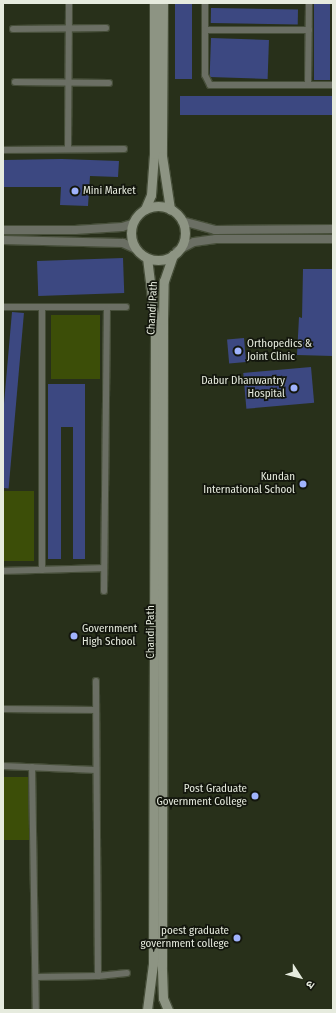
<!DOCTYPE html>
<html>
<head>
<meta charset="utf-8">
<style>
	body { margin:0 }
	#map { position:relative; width:336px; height:1013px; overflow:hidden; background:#28301a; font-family:"Fira Sans Condensed","Noto Sans Devanagari",sans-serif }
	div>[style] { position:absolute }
	.green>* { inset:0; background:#3c4e08; transform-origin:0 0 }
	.building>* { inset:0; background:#3c4881; transform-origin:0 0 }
	.roads { filter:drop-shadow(1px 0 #464e39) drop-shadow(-1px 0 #464e39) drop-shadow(0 1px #464e39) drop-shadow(0 -1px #464e39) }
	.minor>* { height:6px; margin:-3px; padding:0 3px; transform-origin:3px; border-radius:3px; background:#6b6f64 }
	.tertiary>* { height:8px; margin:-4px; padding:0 4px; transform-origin:4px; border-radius:4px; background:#6b6f64 }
	.secondary>* { height:9px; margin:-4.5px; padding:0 4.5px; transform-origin:4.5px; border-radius:4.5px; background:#8d9483 }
	.secondary>.ring { margin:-4.5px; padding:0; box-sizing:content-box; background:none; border:9px solid #8d9483; border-radius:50% }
	.dots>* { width:11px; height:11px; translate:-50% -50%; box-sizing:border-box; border:2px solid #13160d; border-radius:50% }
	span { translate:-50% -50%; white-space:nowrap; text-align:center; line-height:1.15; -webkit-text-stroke:3.5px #13160d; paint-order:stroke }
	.poi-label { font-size:11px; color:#e6ebde }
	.left { translate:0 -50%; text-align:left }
	.right { translate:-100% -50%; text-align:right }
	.street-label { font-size:11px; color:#e6ebde }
	.frame { position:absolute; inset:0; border:4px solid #e6ebde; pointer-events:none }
	.north { position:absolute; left:280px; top:957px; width:40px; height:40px; -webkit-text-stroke:3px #13160d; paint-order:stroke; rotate:126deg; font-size:11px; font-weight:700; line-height:16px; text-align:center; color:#e6ebde }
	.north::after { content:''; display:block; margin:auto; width:14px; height:18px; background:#e6ebde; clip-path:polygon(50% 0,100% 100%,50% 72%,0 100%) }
</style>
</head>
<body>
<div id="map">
	<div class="green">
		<i style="left:51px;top:315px;width:49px;height:64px"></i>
		<i style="left:3px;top:491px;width:31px;height:70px"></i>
		<i style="left:3px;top:777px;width:26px;height:63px"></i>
	</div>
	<div class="building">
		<i style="left:175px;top:3px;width:17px;height:76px"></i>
		<i style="left:314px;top:3px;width:16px;height:77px"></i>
		<i style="left:211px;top:8px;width:87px;height:15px;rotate:1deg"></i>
		<i style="left:211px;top:38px;width:58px;height:39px;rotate:2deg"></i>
		<i style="left:180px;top:96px;width:153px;height:19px"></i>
		<i style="clip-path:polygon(62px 159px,119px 161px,118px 177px,90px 176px,88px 206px,60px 205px,61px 187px,3px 187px,3px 160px)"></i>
		<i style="left:123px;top:258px;width:35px;height:86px;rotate:88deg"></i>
		<i style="clip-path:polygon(303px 269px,333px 269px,333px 356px,297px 355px,299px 317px,302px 318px)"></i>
		<i style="left:12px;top:312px;width:12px;height:176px;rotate:5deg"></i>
		<i style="left:244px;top:338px;width:24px;height:17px;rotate:85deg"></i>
		<i style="left:311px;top:367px;width:36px;height:68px;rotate:85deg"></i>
		<i style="clip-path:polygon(48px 384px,85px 384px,85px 559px,73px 559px,73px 427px,61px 427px,61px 559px,48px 559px)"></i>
	</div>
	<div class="roads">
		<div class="minor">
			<i style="left:205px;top:3px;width:72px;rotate:90deg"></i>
			<i style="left:205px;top:75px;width:11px;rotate:63deg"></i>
			<i style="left:210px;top:85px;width:123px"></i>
			<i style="left:13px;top:29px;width:93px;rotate:-0.6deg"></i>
			<i style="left:205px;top:30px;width:104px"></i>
			<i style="left:15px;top:82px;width:94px;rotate:0.6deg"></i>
			<i style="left:308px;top:85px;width:82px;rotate:-89.3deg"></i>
			<i style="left:68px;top:149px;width:146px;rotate:-89.6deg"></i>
			<i style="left:3px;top:150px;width:121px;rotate:-0.5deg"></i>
			<i style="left:3px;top:307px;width:123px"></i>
			<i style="left:42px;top:307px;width:263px;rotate:90deg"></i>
			<i style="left:3px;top:571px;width:101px;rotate:-1.7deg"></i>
			<i style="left:104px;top:591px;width:284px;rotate:-89.4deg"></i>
			<i style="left:3px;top:709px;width:93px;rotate:0.6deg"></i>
			<i style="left:3px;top:766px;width:93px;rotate:2.5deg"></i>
			<i style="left:32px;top:767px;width:243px;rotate:89.1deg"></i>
			<i style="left:98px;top:976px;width:29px;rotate:-6deg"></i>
			<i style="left:36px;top:977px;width:62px;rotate:-0.9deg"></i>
			<i style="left:98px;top:976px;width:295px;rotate:-90.4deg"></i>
		</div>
		<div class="tertiary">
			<i style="left:182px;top:221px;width:34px;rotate:15deg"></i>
			<i style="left:215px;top:230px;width:118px;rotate:-0.5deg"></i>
			<i style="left:3px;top:230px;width:72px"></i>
			<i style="left:75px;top:230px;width:47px;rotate:-3.7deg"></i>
			<i style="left:122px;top:227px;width:10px;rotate:-17deg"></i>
			<i style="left:3px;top:240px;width:120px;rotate:1.4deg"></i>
			<i style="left:123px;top:243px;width:14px;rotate:25deg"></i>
			<i style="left:177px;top:251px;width:19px;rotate:-28deg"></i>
			<i style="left:194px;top:242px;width:22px;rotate:-8deg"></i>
			<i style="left:216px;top:239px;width:117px"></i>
		</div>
		<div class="secondary">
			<i style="left:163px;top:3px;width:153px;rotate:90.4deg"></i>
			<i style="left:162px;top:156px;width:54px;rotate:81.4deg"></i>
			<i class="ring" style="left:131px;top:206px;width:45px;height:45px"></i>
			<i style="left:145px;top:209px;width:15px;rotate:-67deg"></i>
			<i style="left:151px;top:195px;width:41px;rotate:-85.8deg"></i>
			<i style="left:154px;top:154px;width:151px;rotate:-90deg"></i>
			<i style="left:147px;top:1010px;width:46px;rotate:-82.6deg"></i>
			<i style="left:153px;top:964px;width:642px;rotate:-89.82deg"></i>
			<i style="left:155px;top:322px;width:64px;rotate:-97.1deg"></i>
			<i style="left:168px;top:1010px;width:13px;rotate:-113deg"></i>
			<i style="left:163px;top:998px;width:32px;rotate:-92deg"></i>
			<i style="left:162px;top:966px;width:646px;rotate:-89.91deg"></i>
			<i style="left:163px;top:320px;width:39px;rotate:-89deg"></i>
			<i style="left:164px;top:281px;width:28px;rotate:-71deg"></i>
		</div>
	</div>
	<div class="dots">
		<i style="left:75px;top:191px;background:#a0b3fd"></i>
		<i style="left:238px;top:351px;background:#a0b3fd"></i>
		<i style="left:294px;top:388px;background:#a0b3fd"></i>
		<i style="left:303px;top:484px;background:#a0b3fd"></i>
		<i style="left:74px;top:636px;background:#a0b3fd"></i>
		<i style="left:255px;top:796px;background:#a0b3fd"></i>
		<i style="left:237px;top:938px;background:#a0b3fd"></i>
	</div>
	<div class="poi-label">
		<span class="left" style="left:83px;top:191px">Mini Market</span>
		<span class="left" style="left:247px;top:351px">Orthopedics &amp;<br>Joint Clinic</span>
		<span class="right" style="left:285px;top:388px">Dabur Dhanwantry<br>Hospital</span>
		<span class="right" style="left:295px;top:484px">Kundan<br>International School</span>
		<span class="left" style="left:82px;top:636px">Government<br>High School</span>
		<span class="right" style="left:247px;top:796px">Post Graduate<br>Government College</span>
		<span class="right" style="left:229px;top:938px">poest graduate<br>government college</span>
	</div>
	<div class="street-label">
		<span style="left:153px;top:308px;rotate:-87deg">Chandi Path</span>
		<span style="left:151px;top:632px;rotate:-90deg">Chandi Path</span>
	</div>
	<div class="frame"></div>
	<div class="north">उ</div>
</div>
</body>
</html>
